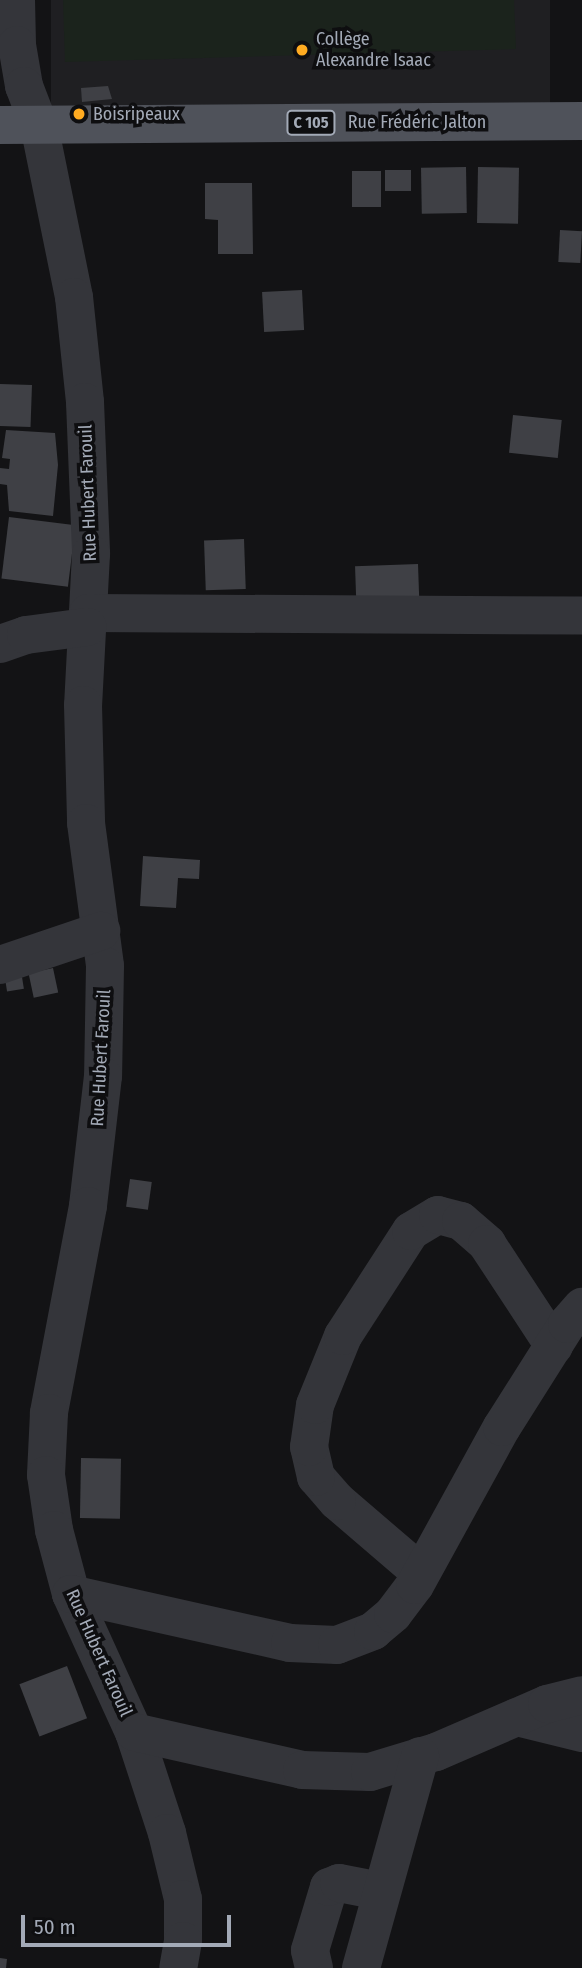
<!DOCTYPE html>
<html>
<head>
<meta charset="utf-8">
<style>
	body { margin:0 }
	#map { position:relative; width:582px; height:1968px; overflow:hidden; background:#131315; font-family:"Fira Sans Condensed",sans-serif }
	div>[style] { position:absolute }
	.built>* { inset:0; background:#1f1f22; transform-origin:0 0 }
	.green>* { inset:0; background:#1b231c }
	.building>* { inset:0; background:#3f4045; transform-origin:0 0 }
	.minor>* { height:38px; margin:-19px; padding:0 19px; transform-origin:19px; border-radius:19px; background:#34353a }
	.major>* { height:38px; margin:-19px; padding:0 19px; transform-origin:19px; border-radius:19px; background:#4f525a }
	.dots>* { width:19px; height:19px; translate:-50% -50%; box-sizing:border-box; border:4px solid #0e0e10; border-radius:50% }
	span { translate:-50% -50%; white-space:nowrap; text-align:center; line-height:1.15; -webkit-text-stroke:7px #0e0e10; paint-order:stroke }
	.shield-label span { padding:2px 5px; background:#0e0e10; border:2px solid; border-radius:5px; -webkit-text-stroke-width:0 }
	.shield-label { font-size:16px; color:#a3aab7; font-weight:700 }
	.poi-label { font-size:18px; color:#a3aab7 }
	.left { translate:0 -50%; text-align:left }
	.street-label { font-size:18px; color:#a3aab7 }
	.scale { position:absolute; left:21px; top:1915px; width:210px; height:32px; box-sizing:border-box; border:4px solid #a3aab7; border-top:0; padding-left:9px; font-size:21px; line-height:24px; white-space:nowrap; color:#a3aab7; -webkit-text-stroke:5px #0e0e10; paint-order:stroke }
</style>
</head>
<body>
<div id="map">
	<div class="built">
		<i style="left:51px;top:0;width:499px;height:111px"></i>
	</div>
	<div class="green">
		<i style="clip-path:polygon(63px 0,514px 0,516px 49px,65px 62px)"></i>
	</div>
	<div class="building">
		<i style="clip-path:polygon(108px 86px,112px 99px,82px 102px,81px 88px)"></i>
		<i style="left:466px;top:167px;width:46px;height:45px;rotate:89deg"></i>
		<i style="left:478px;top:167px;width:41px;height:56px;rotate:1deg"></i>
		<i style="left:385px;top:170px;width:26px;height:21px"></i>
		<i style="left:352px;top:171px;width:29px;height:36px"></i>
		<i style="clip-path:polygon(205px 183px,252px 183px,253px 254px,218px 254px,218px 220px,205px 219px)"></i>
		<i style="left:560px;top:230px;width:22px;height:32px;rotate:3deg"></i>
		<i style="left:302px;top:290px;width:40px;height:40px;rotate:87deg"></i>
		<i style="left:0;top:384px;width:32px;height:42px;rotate:2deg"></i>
		<i style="left:513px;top:415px;width:49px;height:38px;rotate:6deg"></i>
		<i style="clip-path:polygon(6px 430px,55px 433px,58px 465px,53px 516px,9px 511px,7px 485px,0 484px,0 468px,9px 469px,10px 459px,2px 458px)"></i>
		<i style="left:9px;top:517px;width:67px;height:62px;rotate:7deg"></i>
		<i style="left:244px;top:539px;width:50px;height:40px;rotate:88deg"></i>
		<i style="left:418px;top:564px;width:36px;height:63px;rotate:88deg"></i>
		<i style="clip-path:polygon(143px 856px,200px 860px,199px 879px,178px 878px,176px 908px,140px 906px)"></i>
		<i style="left:53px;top:968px;width:25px;height:25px;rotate:78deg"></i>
		<i style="left:22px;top:977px;width:12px;height:17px;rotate:81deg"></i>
		<i style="left:130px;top:1179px;width:22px;height:28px;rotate:8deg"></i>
		<i style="left:81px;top:1458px;width:40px;height:60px;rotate:1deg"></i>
		<i style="left:67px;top:1666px;width:56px;height:51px;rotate:69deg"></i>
		<i style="clip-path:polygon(0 1958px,7px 1959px,6px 1968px,0 1968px)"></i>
	</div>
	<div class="minor">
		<i style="left:16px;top:0;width:45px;rotate:88.7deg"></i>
		<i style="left:17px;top:45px;width:42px;rotate:80.3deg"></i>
		<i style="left:24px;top:86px;width:42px;rotate:69deg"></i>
		<i style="left:39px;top:125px;width:176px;rotate:78.5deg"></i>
		<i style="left:74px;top:297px;width:106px;rotate:84deg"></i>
		<i style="left:85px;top:402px;width:152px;rotate:87.7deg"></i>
		<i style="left:91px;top:554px;width:151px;rotate:93deg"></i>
		<i style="left:83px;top:705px;width:118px;rotate:88.5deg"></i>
		<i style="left:86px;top:823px;width:144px;rotate:82.4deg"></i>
		<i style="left:105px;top:966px;width:110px;rotate:91deg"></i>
		<i style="left:103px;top:1076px;width:131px;rotate:96.6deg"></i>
		<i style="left:88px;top:1206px;width:211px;rotate:100.7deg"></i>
		<i style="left:49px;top:1413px;width:62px;rotate:92.8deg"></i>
		<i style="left:46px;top:1475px;width:56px;rotate:81.7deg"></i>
		<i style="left:54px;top:1530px;width:66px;rotate:75.1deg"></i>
		<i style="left:71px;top:1594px;width:152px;rotate:65.5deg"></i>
		<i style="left:134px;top:1732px;width:106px;rotate:71.9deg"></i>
		<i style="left:167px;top:1833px;width:68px;rotate:76.4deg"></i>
		<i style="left:183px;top:1899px;width:42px;rotate:90deg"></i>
		<i style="left:183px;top:1941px;width:27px;rotate:100deg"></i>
		<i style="left:88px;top:613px;width:494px;rotate:0.3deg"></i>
		<i style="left:0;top:644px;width:28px;rotate:-19deg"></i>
		<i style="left:26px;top:635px;width:62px;rotate:-7.5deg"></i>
		<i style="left:0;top:965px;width:107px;rotate:-18.6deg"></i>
		<i style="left:421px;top:1573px;width:111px;rotate:-139.4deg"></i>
		<i style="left:337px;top:1501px;width:32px;rotate:-131deg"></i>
		<i style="left:316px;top:1477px;width:31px;rotate:-103deg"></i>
		<i style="left:309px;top:1447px;width:42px;rotate:-81.9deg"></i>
		<i style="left:315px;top:1405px;width:74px;rotate:-67.9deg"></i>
		<i style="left:343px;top:1336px;width:125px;rotate:-57.1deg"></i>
		<i style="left:411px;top:1231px;width:31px;rotate:-31deg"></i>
		<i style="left:438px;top:1215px;width:24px;rotate:15deg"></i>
		<i style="left:461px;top:1221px;width:35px;rotate:41deg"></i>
		<i style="left:487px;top:1244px;width:122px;rotate:56.7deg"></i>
		<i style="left:71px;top:1594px;width:224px;rotate:12.6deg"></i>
		<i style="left:290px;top:1643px;width:47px;rotate:2.4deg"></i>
		<i style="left:337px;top:1645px;width:39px;rotate:-21deg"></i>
		<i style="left:373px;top:1631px;width:26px;rotate:-40deg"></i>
		<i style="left:393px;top:1614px;width:36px;rotate:-53deg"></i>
		<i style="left:415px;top:1585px;width:180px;rotate:-61.2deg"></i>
		<i style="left:502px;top:1427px;width:122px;rotate:-57.7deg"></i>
		<i style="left:567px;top:1324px;width:23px;rotate:-49deg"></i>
		<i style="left:517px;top:1717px;width:67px;rotate:13.8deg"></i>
		<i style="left:134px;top:1732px;width:172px;rotate:12.7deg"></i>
		<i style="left:302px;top:1770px;width:68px;rotate:1.7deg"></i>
		<i style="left:370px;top:1772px;width:69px;rotate:-16.9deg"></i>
		<i style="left:436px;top:1752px;width:121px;rotate:-23.4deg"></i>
		<i style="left:547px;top:1704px;width:36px;rotate:-14deg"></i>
		<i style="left:314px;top:1968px;width:18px;rotate:-103deg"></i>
		<i style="left:310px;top:1950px;width:66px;rotate:-73.2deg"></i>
		<i style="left:329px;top:1887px;width:11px;rotate:-22deg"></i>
		<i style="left:339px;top:1883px;width:42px;rotate:11deg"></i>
		<i style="left:361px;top:1968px;width:220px;rotate:-74.4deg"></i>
	</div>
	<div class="major">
		<i style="left:0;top:125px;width:582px;rotate:-0.39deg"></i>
	</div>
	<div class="dots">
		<i style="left:302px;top:50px;background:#ffab21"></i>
		<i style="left:79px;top:114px;background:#ffab21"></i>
	</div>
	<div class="shield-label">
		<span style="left:311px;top:123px">C 105</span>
	</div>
	<div class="poi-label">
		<span class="left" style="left:316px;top:50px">Collège<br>Alexandre Isaac</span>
		<span class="left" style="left:93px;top:114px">Boisripeaux</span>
	</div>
	<div class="street-label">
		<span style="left:417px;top:122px">Rue Frédéric Jalton</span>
		<span style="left:88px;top:493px;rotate:-92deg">Rue Hubert Farouil</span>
		<span style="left:101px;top:1058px;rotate:-87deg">Rue Hubert Farouil</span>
		<span style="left:99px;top:1653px;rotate:66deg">Rue Hubert Farouil</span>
	</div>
	<div class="scale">50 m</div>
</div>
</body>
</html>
